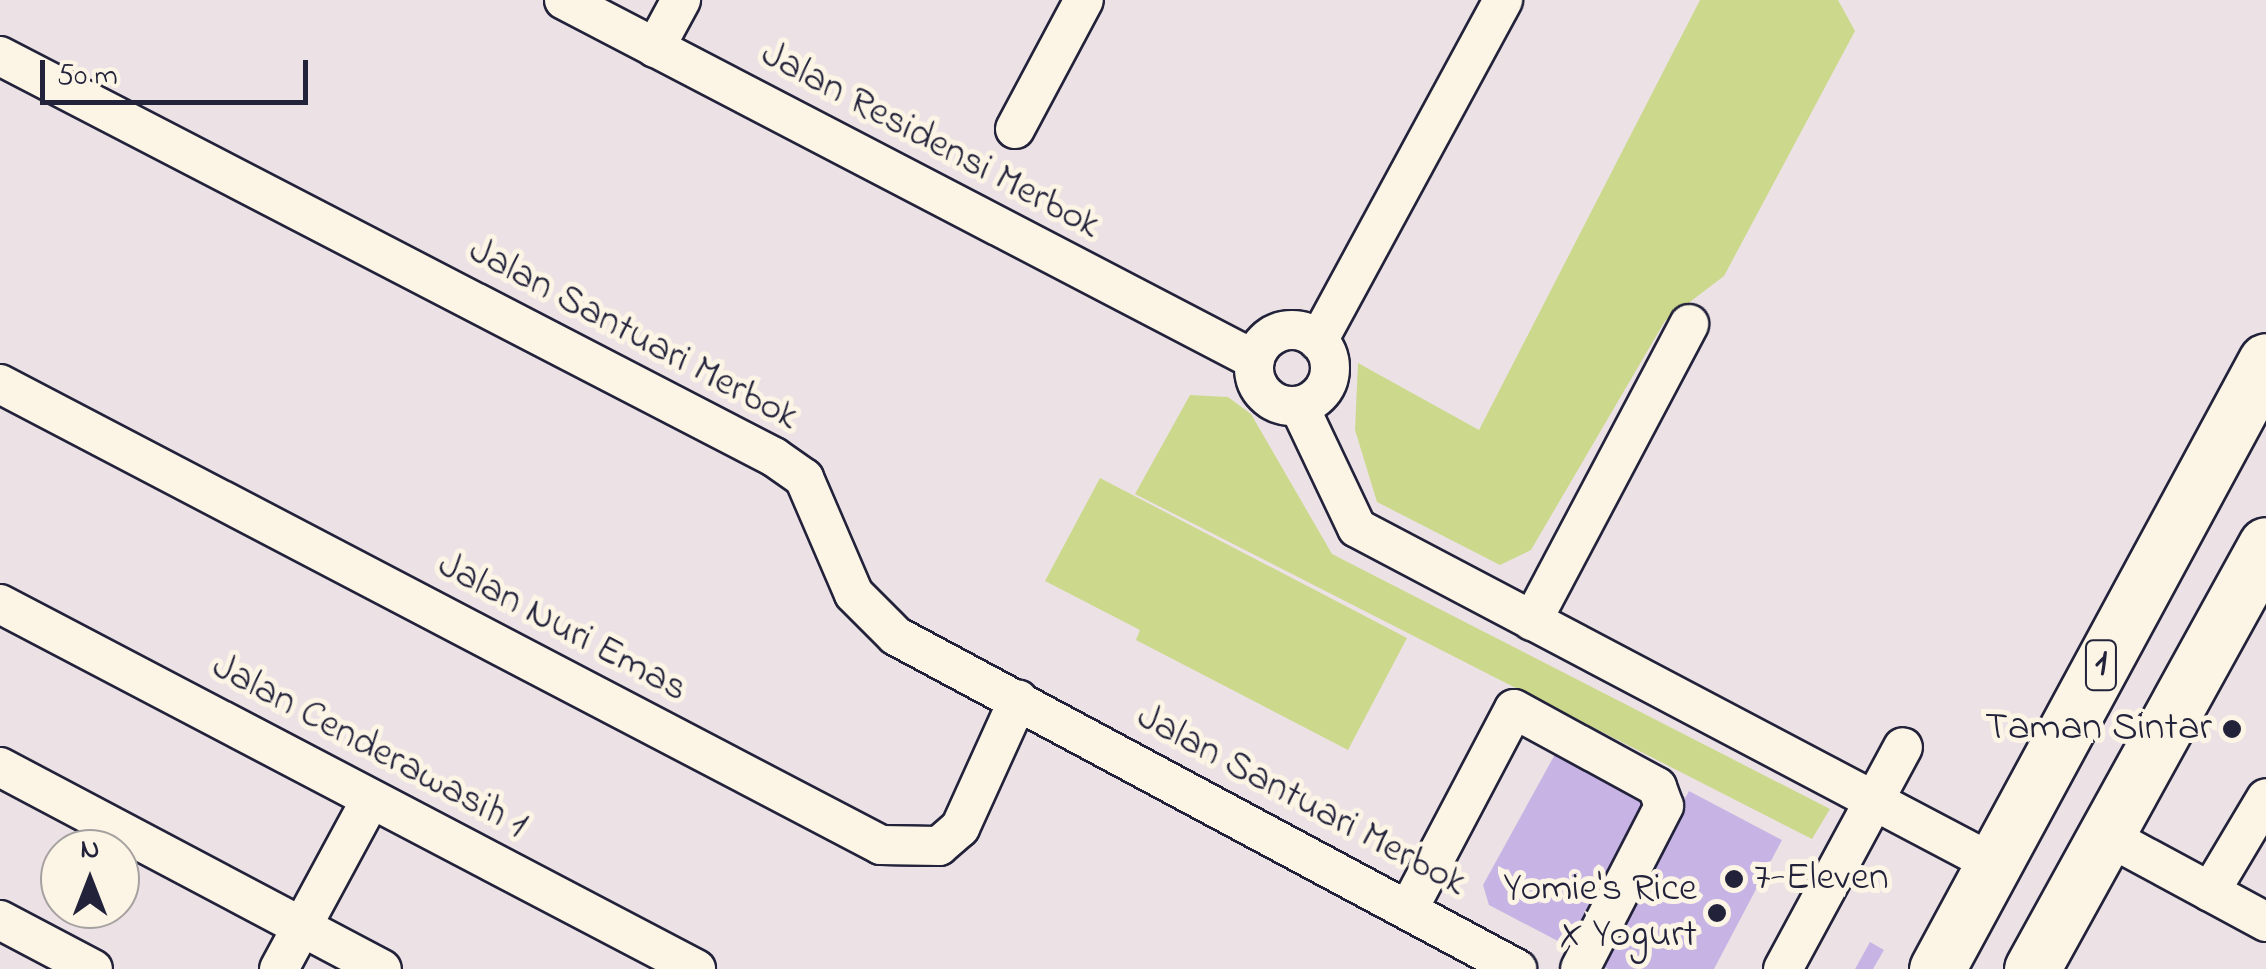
<!DOCTYPE html>
<html>
<head>
<meta charset="utf-8">
<style>
	body { margin:0 }
	#map { position:relative; width:2266px; height:969px; overflow:hidden; background:#ece2e5; font-family:"Indie Flower",sans-serif }
	div>[style] { position:absolute }
	.green>* { inset:0; background:#ccd98c }
	.building>* { inset:0; background:#c8b4e4 }
	.roads { filter:drop-shadow(2px 0 #22223b) drop-shadow(-2px 0 #22223b) drop-shadow(0 2px #22223b) drop-shadow(0 -2px #22223b) }
	.minor>* { height:38px; margin:-19px; padding:0 19px; transform-origin:19px; border-radius:19px; background:#fcf5e5 }
	.minor>.ring { margin:-19px; padding:0; box-sizing:content-box; background:none; border:38px solid #fcf5e5; border-radius:50% }
	.highway>* { height:55px; margin:-27.5px; padding:0 27.5px; transform-origin:27.5px; border-radius:27.5px; background:#fcf5e5 }
	.dots>* { width:28px; height:28px; translate:-50% -50%; box-sizing:border-box; border:5px solid #fcf5e5; border-radius:50% }
	span { translate:-50% -50%; white-space:nowrap; text-align:center; line-height:1.15; -webkit-text-stroke:10px #fcf5e5; paint-order:stroke }
	.shield-label span { padding:2px 8px; background:#fcf5e5; border:2px solid; border-radius:8px; -webkit-text-stroke-width:0 }
	.shield-label { font-size:38px; color:#22223b; font-weight:700 }
	.street-label { font-size:40px; color:#22223b }
	.poi-label { font-size:40px; color:#22223b }
	.right { translate:-100% -50%; text-align:right }
	.left { translate:0 -50%; text-align:left }
	.north { position:absolute; left:40px; top:829px; width:100px; height:100px; box-sizing:border-box; background:#fcf5e5; border:2px solid #a5a1a1; border-radius:50%; rotate:0deg; font-size:28px; font-weight:700; line-height:40px; text-align:center; color:#22223b }
	.north::after { content:''; display:block; margin:auto; width:35px; height:45px; background:#22223b; clip-path:polygon(50% 0,100% 100%,50% 72%,0 100%) }
	.scale { position:absolute; left:40px; top:60px; width:268px; height:45px; box-sizing:border-box; border:5px solid #22223b; border-top:0; padding-left:12px; font-size:30px; line-height:35px; white-space:nowrap; color:#22223b; -webkit-text-stroke:8px #fcf5e5; paint-order:stroke }
</style>
</head>
<body>
<div id="map">
	<div class="green">
		<i style="clip-path:polygon(1700px 0,1838px 0,1855px 31px,1724px 276px,1665px 321px,1531px 550px,1500px 565px,1377px 502px,1355px 430px,1358px 363px,1479px 430px)"></i>
		<i style="clip-path:polygon(1190px 395px,1228px 397px,1251px 414px,1332px 554px,1830px 809px,1812px 839px,1135px 494px)"></i>
		<i style="clip-path:polygon(1100px 478px,1407px 638px,1348px 750px,1136px 640px,1140px 630px,1045px 581px)"></i>
	</div>
	<div class="building">
		<i style="clip-path:polygon(1559px 747px,1646px 794px,1650px 810px,1573px 949px,1489px 905px,1483px 885px)"></i>
		<i style="clip-path:polygon(1689px 791px,1782px 840px,1714px 969px,1608px 969px,1595px 962px)"></i>
		<i style="clip-path:polygon(1870px 942px,1884px 950px,1873px 969px,1855px 969px)"></i>
	</div>
	<div class="roads">
		<div class="minor">
			<i style="left:564px;top:0;width:779px;rotate:27.52deg"></i>
			<i style="left:655px;top:48px;width:55px;rotate:-61.6deg"></i>
			<i style="left:0;top:56px;width:872px;rotate:27.39deg"></i>
			<i style="left:774px;top:457px;width:37px;rotate:35deg"></i>
			<i style="left:804px;top:478px;width:126px;rotate:66.7deg"></i>
			<i style="left:854px;top:594px;width:59px;rotate:45deg"></i>
			<i style="left:896px;top:636px;width:705px;rotate:28.2deg"></i>
			<i style="left:1015px;top:129px;width:146px;rotate:-61.9deg"></i>
			<i class="ring" style="left:1254px;top:330px;width:38px;height:38px"></i>
			<i style="left:1318px;top:341px;width:388px;rotate:-61.5deg"></i>
			<i style="left:0;top:384px;width:994px;rotate:27.62deg"></i>
			<i style="left:881px;top:845px;width:58px;rotate:1deg"></i>
			<i style="left:939px;top:846px;width:28px;rotate:-41deg"></i>
			<i style="left:960px;top:828px;width:141px;rotate:-65.6deg"></i>
			<i style="left:1299px;top:406px;width:135px;rotate:64.6deg"></i>
			<i style="left:1357px;top:528px;width:720px;rotate:27.81deg"></i>
			<i style="left:0;top:604px;width:786px;rotate:27.67deg"></i>
			<i style="left:1532px;top:621px;width:336px;rotate:-62.1deg"></i>
			<i style="left:0;top:767px;width:432px;rotate:27.9deg"></i>
			<i style="left:2107px;top:836px;width:181px;rotate:28.4deg"></i>
			<i style="left:2210px;top:892px;width:109px;rotate:-59.2deg"></i>
			<i style="left:1408px;top:910px;width:227px;rotate:-62.2deg"></i>
			<i style="left:1514px;top:709px;width:163px;rotate:28.6deg"></i>
			<i style="left:1657px;top:787px;width:20px;rotate:70deg"></i>
			<i style="left:1664px;top:806px;width:183px;rotate:117.3deg"></i>
			<i style="left:0;top:920px;width:105px;rotate:27.8deg"></i>
			<i style="left:279px;top:969px;width:193px;rotate:-61.6deg"></i>
			<i style="left:1783px;top:969px;width:252px;rotate:-61.6deg"></i>
		</div>
		<div class="highway">
			<i style="left:1937px;top:969px;width:691px;rotate:-61.58deg"></i>
			<i style="left:2032px;top:969px;width:484px;rotate:-61.1deg"></i>
		</div>
	</div>
	<div class="dots">
		<i style="left:2232px;top:729px;background:#22223b"></i>
		<i style="left:1734px;top:879px;background:#22223b"></i>
		<i style="left:1717px;top:913px;background:#22223b"></i>
	</div>
	<div class="shield-label">
		<span style="left:2101px;top:665px">1</span>
	</div>
	<div class="street-label">
		<span style="left:930px;top:141px;rotate:28deg">Jalan Residensi Merbok</span>
		<span style="left:633px;top:335px;rotate:28deg">Jalan Santuari Merbok</span>
		<span style="left:562px;top:628px;rotate:28deg">Jalan Nuri Emas</span>
		<span style="left:369px;top:747px;rotate:28deg">Jalan Cenderawasih 1</span>
		<span style="left:1301px;top:801px;rotate:28deg">Jalan Santuari Merbok</span>
	</div>
	<div class="poi-label">
		<span class="right" style="left:2212px;top:729px">Taman Sintar</span>
		<span class="left" style="left:1754px;top:879px">7-Eleven</span>
		<span class="right" style="left:1697px;top:913px">Yomie's Rice<br>X Yogurt</span>
	</div>
	<div class="north">N</div>
	<div class="scale">50 m</div>
</div>
</body>
</html>
